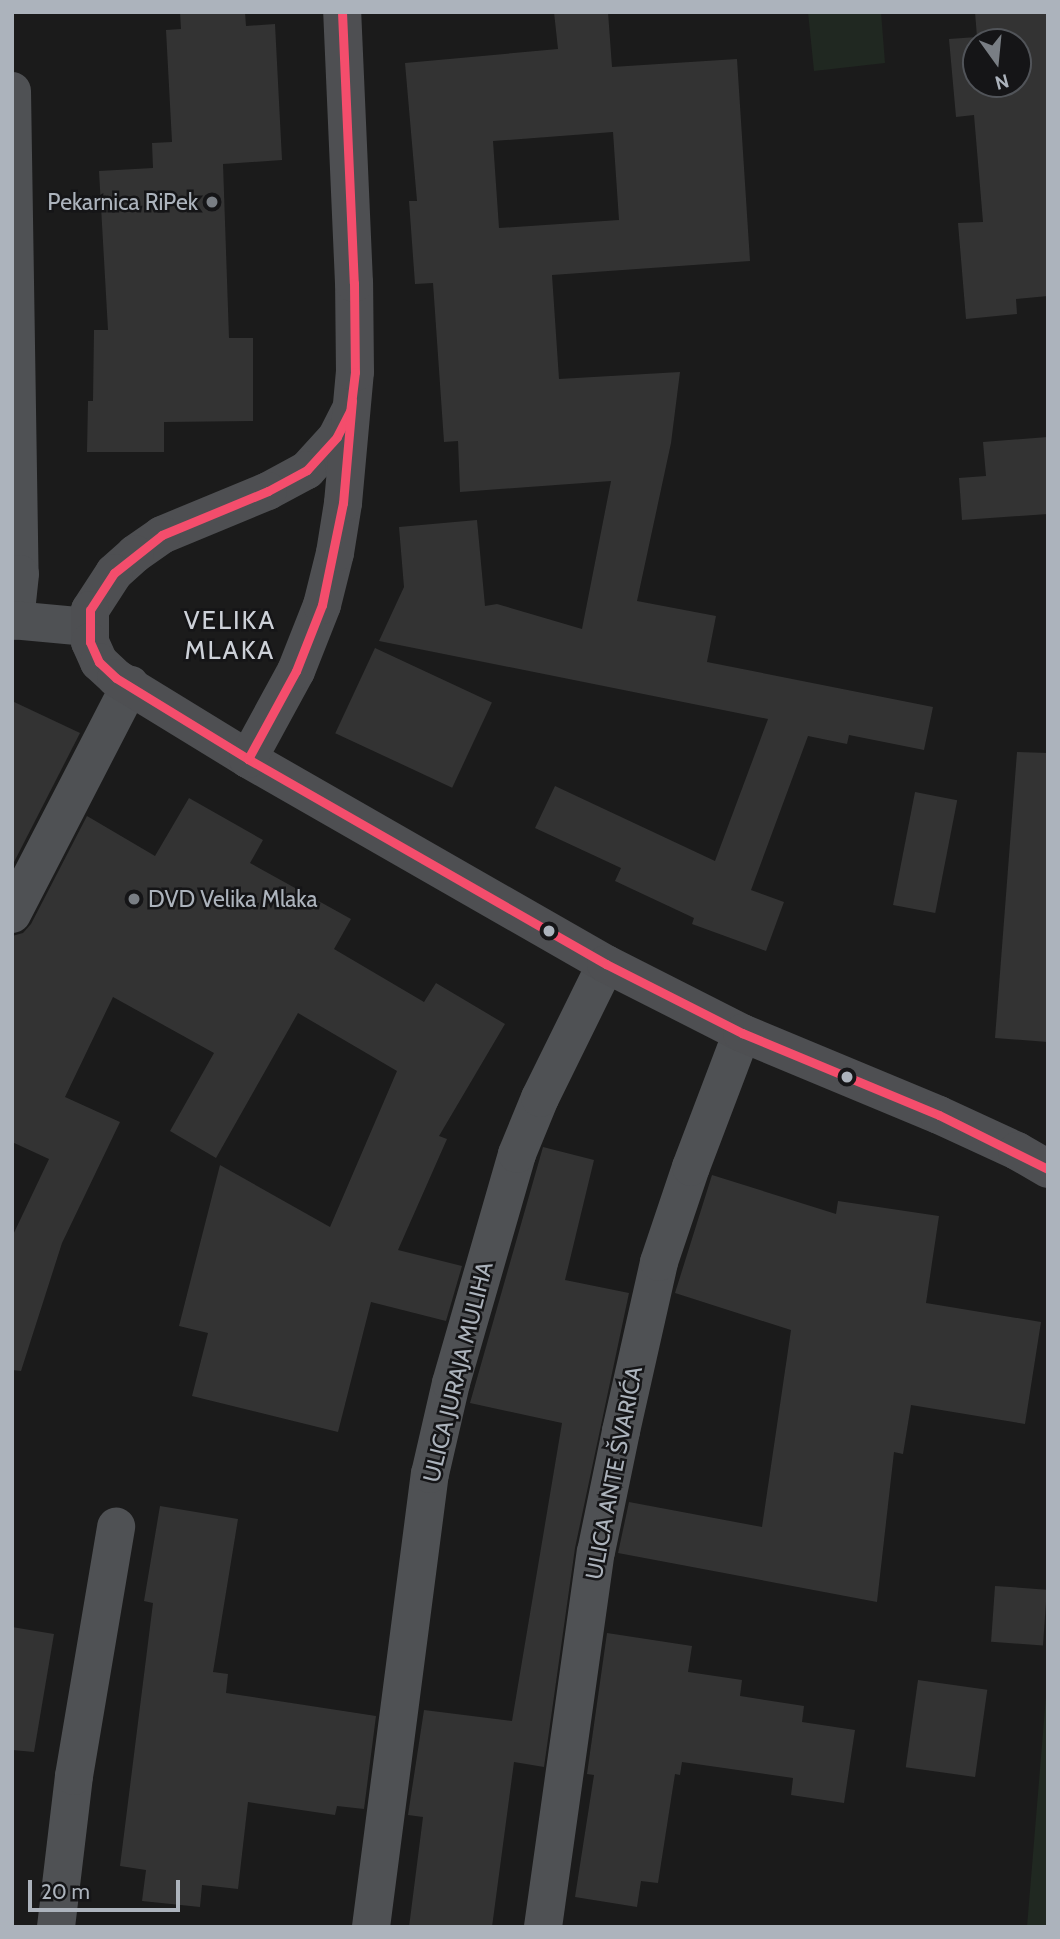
<!DOCTYPE html>
<html>
<head>
<meta charset="utf-8">
<style>
	body { margin:0 }
	#map { position:relative; width:1060px; height:1939px; overflow:hidden; background:#1b1b1b; font-family:Cabin,sans-serif }
	div>[style] { position:absolute }
	.green>* { inset:0; background:#202821 }
	.building>* { inset:0; background:#333; transform-origin:0 0 }
	.street>* { height:38px; margin:-19px; padding:0 19px; transform-origin:19px; border-radius:19px; background:#4f5154 }
	.secondary>* { height:38px; margin:-19px; padding:0 19px; transform-origin:19px; border-radius:19px; background:#4e4f52 }
	.bus-1>* { height:9px; margin:-4.5px; padding:0 4.5px; transform-origin:4.5px; border-radius:4.5px; background:#f44d6c }
	.dots>* { width:19px; height:19px; translate:-50% -50%; box-sizing:border-box; border:4px solid #151517; border-radius:50% }
	span { translate:-50% -50%; white-space:nowrap; text-align:center; line-height:1.15; -webkit-text-stroke:5px #151517; paint-order:stroke }
	.poi-label { font-size:23px; color:#acb3bc }
	.right { translate:-100% -50%; text-align:right }
	.left { translate:0 -50%; text-align:left }
	.street-label { font-size:23px; color:#acb3bc }
	.quarter-label { font-size:26px; color:#cdd1d8; letter-spacing:2px }
	.frame { position:absolute; inset:0; border:14px solid #acb3bc; pointer-events:none }
	.north { position:absolute; left:962px; top:28px; width:70px; height:70px; box-sizing:border-box; background:#151517; border:2px solid #515459; border-radius:50%; rotate:165deg; font-size:19px; font-weight:700; line-height:28px; text-align:center; color:#acb3bc }
	.north::after { content:''; display:block; margin:auto; width:24px; height:32px; background:#797e84; clip-path:polygon(50% 0,100% 100%,50% 72%,0 100%) }
	.scale { position:absolute; left:28px; top:1880px; width:152px; height:32px; box-sizing:border-box; border:4px solid #acb3bc; border-top:0; padding-left:9px; font-size:21px; line-height:24px; white-space:nowrap; color:#acb3bc; -webkit-text-stroke:5px #151517; paint-order:stroke }
</style>
</head>
<body>
<div id="map">
	<div class="green">
		<i style="clip-path:polygon(808px 12px,881px 12px,885px 63px,814px 71px)"></i>
		<i style="clip-path:polygon(1048px 1672px,1048px 1927px,1027px 1927px)"></i>
	</div>
	<div class="building">
		<i style="clip-path:polygon(180px 12px,245px 12px,246px 26px,275px 24px,282px 160px,223px 164px,229px 338px,253px 338px,253px 421px,164px 422px,164px 452px,87px 452px,88px 401px,93px 401px,94px 330px,108px 330px,99px 171px,153px 168px,152px 143px,172px 142px,166px 30px,181px 29px)"></i>
		<i style="clip-path:polygon(evenodd,554px 12px,608px 12px,612px 67px,737px 59px,750px 261px,552px 275px,559px 379px,680px 372px,671px 443px,637px 601px,716px 616px,707px 662px,933px 707px,924px 750px,849px 735px,847px 744px,808px 736px,751px 890px,784px 902px,766px 951px,692px 924px,694px 918px,615px 881px,621px 868px,535px 828px,555px 786px,715px 861px,768px 719px,379px 641px,404px 587px,399px 527px,477px 520px,485px 606px,497px 604px,582px 629px,611px 481px,460px 492px,458px 441px,444px 442px,433px 283px,415px 284px,409px 201px,417px 201px,405px 63px,558px 49px,554px 12px,613px 132px,619px 220px,499px 228px,493px 141px,613px 132px)"></i>
		<i style="clip-path:polygon(evenodd,975px 12px,1048px 12px,1048px 296px,1016px 299px,1017px 314px,966px 319px,958px 223px,983px 222px,974px 115px,956px 117px,949px 39px,977px 37px,975px 12px,976px 42px,1018px 42px,1018px 84px,976px 84px,976px 42px)"></i>
		<i style="clip-path:polygon(1048px 437px,1048px 514px,962px 520px,959px 478px,986px 476px,983px 442px)"></i>
		<i style="left:375px;top:648px;width:129px;height:94px;rotate:25deg"></i>
		<i style="clip-path:polygon(12px 701px,80px 733px,12px 866px)"></i>
		<i style="clip-path:polygon(1017px 752px,1048px 753px,1048px 1042px,995px 1038px)"></i>
		<i style="left:915px;top:792px;width:43px;height:115px;rotate:11deg"></i>
		<i style="clip-path:polygon(189px 798px,263px 840px,250px 863px,351px 919px,334px 949px,424px 1002px,436px 983px,505px 1024px,439px 1136px,447px 1139px,398px 1250px,462px 1266px,446px 1321px,371px 1302px,338px 1432px,192px 1396px,208px 1333px,179px 1326px,220px 1165px,330px 1227px,397px 1071px,298px 1013px,216px 1158px,170px 1131px,214px 1053px,113px 997px,65px 1097px,120px 1122px,62px 1243px,21px 1371px,12px 1370px,12px 1237px,49px 1159px,12px 1142px,12px 936px,23px 933px,31px 924px,87px 816px,155px 856px)"></i>
		<i style="clip-path:polygon(543px 1147px,594px 1160px,565px 1280px,629px 1293px,575px 1548px,544px 1767px,514px 1762px,492px 1927px,409px 1927px,423px 1817px,408px 1815px,424px 1710px,512px 1721px,562px 1423px,470px 1403px)"></i>
		<i style="clip-path:polygon(712px 1175px,836px 1214px,838px 1201px,939px 1216px,926px 1303px,1041px 1322px,1025px 1424px,911px 1405px,903px 1454px,894px 1452px,877px 1602px,618px 1553px,629px 1502px,762px 1527px,791px 1330px,675px 1293px)"></i>
		<i style="clip-path:polygon(160px 1506px,238px 1519px,213px 1672px,228px 1674px,226px 1693px,376px 1716px,364px 1809px,337px 1806px,335px 1815px,248px 1802px,238px 1889px,202px 1885px,200px 1907px,142px 1901px,146px 1870px,120px 1866px,153px 1603px,144px 1601px)"></i>
		<i style="left:995px;top:1586px;width:52px;height:56px;rotate:4deg"></i>
		<i style="clip-path:polygon(12px 1627px,54px 1634px,34px 1752px,12px 1750px)"></i>
		<i style="clip-path:polygon(607px 1633px,692px 1646px,688px 1672px,742px 1680px,740px 1696px,804px 1706px,802px 1722px,855px 1730px,844px 1803px,791px 1795px,793px 1778px,682px 1762px,680px 1775px,675px 1774px,658px 1883px,641px 1881px,637px 1907px,575px 1897px,594px 1775px,587px 1774px)"></i>
		<i style="left:918px;top:1680px;width:70px;height:88px;rotate:8deg"></i>
	</div>
	<div class="street">
		<i style="left:12px;top:91px;width:483px;rotate:89.1deg"></i>
		<i style="left:20px;top:574px;width:47px;rotate:96.1deg"></i>
		<i style="left:12px;top:620px;width:76px;rotate:5.3deg"></i>
		<i style="left:12px;top:914px;width:258px;rotate:-62.7deg"></i>
		<i style="left:56px;top:1927px;width:152px;rotate:-83.2deg"></i>
		<i style="left:74px;top:1776px;width:253px;rotate:-80.4deg"></i>
		<i style="left:371px;top:1927px;width:457px;rotate:-82.6deg"></i>
		<i style="left:430px;top:1474px;width:93px;rotate:-77deg"></i>
		<i style="left:451px;top:1383px;width:238px;rotate:-73.9deg"></i>
		<i style="left:517px;top:1154px;width:61px;rotate:-67.7deg"></i>
		<i style="left:540px;top:1098px;width:149px;rotate:-63.8deg"></i>
		<i style="left:543px;top:1927px;width:379px;rotate:-82deg"></i>
		<i style="left:596px;top:1552px;width:124px;rotate:-78.3deg"></i>
		<i style="left:621px;top:1431px;width:173px;rotate:-77.3deg"></i>
		<i style="left:659px;top:1262px;width:100px;rotate:-71.4deg"></i>
		<i style="left:691px;top:1167px;width:143px;rotate:-69.2deg"></i>
	</div>
	<div class="secondary">
		<i style="left:350px;top:411px;width:29px;rotate:117deg"></i>
		<i style="left:337px;top:437px;width:45px;rotate:132.3deg"></i>
		<i style="left:307px;top:470px;width:44px;rotate:151.7deg"></i>
		<i style="left:268px;top:491px;width:115px;rotate:157.5deg"></i>
		<i style="left:162px;top:535px;width:33px;rotate:145deg"></i>
		<i style="left:135px;top:554px;width:28px;rotate:138deg"></i>
		<i style="left:114px;top:573px;width:44px;rotate:123deg"></i>
		<i style="left:90px;top:610px;width:32px;rotate:90deg"></i>
		<i style="left:90px;top:642px;width:22px;rotate:66deg"></i>
		<i style="left:99px;top:662px;width:23px;rotate:43deg"></i>
		<i style="left:116px;top:678px;width:155px;rotate:31.5deg"></i>
		<i style="left:248px;top:759px;width:413px;rotate:29.8deg"></i>
		<i style="left:606px;top:964px;width:153px;rotate:26.9deg"></i>
		<i style="left:742px;top:1033px;width:213px;rotate:22.6deg"></i>
		<i style="left:939px;top:1115px;width:86px;rotate:24.8deg"></i>
		<i style="left:1017px;top:1151px;width:36px;rotate:30deg"></i>
		<i style="left:248px;top:759px;width:100px;rotate:-61.4deg"></i>
		<i style="left:296px;top:671px;width:71px;rotate:-68.5deg"></i>
		<i style="left:322px;top:605px;width:54px;rotate:-76deg"></i>
		<i style="left:335px;top:553px;width:51px;rotate:-80.9deg"></i>
		<i style="left:343px;top:503px;width:132px;rotate:-84.8deg"></i>
		<i style="left:355px;top:372px;width:89px;rotate:-90.6deg"></i>
		<i style="left:354px;top:283px;width:271px;rotate:-92.5deg"></i>
	</div>
	<div class="bus-1">
		<i style="left:342px;top:12px;width:271px;rotate:87.5deg"></i>
		<i style="left:354px;top:283px;width:89px;rotate:89.4deg"></i>
		<i style="left:355px;top:372px;width:39px;rotate:97deg"></i>
		<i style="left:350px;top:411px;width:29px;rotate:117deg"></i>
		<i style="left:337px;top:437px;width:45px;rotate:132.3deg"></i>
		<i style="left:307px;top:470px;width:44px;rotate:151.7deg"></i>
		<i style="left:268px;top:491px;width:115px;rotate:157.5deg"></i>
		<i style="left:162px;top:535px;width:61px;rotate:141.6deg"></i>
		<i style="left:114px;top:573px;width:44px;rotate:123deg"></i>
		<i style="left:90px;top:610px;width:32px;rotate:90deg"></i>
		<i style="left:90px;top:642px;width:22px;rotate:66deg"></i>
		<i style="left:99px;top:662px;width:23px;rotate:43deg"></i>
		<i style="left:116px;top:678px;width:155px;rotate:31.5deg"></i>
		<i style="left:248px;top:759px;width:413px;rotate:29.8deg"></i>
		<i style="left:606px;top:964px;width:153px;rotate:26.9deg"></i>
		<i style="left:742px;top:1033px;width:213px;rotate:22.6deg"></i>
		<i style="left:939px;top:1115px;width:122px;rotate:26.4deg"></i>
		<i style="left:248px;top:759px;width:100px;rotate:-61.4deg"></i>
		<i style="left:296px;top:671px;width:71px;rotate:-68.5deg"></i>
		<i style="left:322px;top:605px;width:104px;rotate:-78.4deg"></i>
		<i style="left:343px;top:503px;width:103px;rotate:-85deg"></i>
	</div>
	<div class="dots">
		<i style="left:212px;top:202px;background:#797e84"></i>
		<i style="left:134px;top:899px;background:#797e84"></i>
		<i style="left:549px;top:931px;background:#acb3bc"></i>
		<i style="left:847px;top:1077px;background:#acb3bc"></i>
	</div>
	<div class="poi-label">
		<span class="right" style="left:198px;top:202px">Pekarnica RiPek</span>
		<span class="left" style="left:148px;top:899px">DVD Velika Mlaka</span>
	</div>
	<div class="street-label">
		<span style="left:458px;top:1372px;rotate:-76deg">ULICA JURAJA MULIHA</span>
		<span style="left:614px;top:1473px;rotate:-79deg">ULICA ANTE ŠVARIĆA</span>
	</div>
	<div class="quarter-label">
		<span style="left:230px;top:636px">VELIKA<br>MLAKA</span>
	</div>
	<div class="frame"></div>
	<div class="north">N</div>
	<div class="scale">20 m</div>
</div>
</body>
</html>
